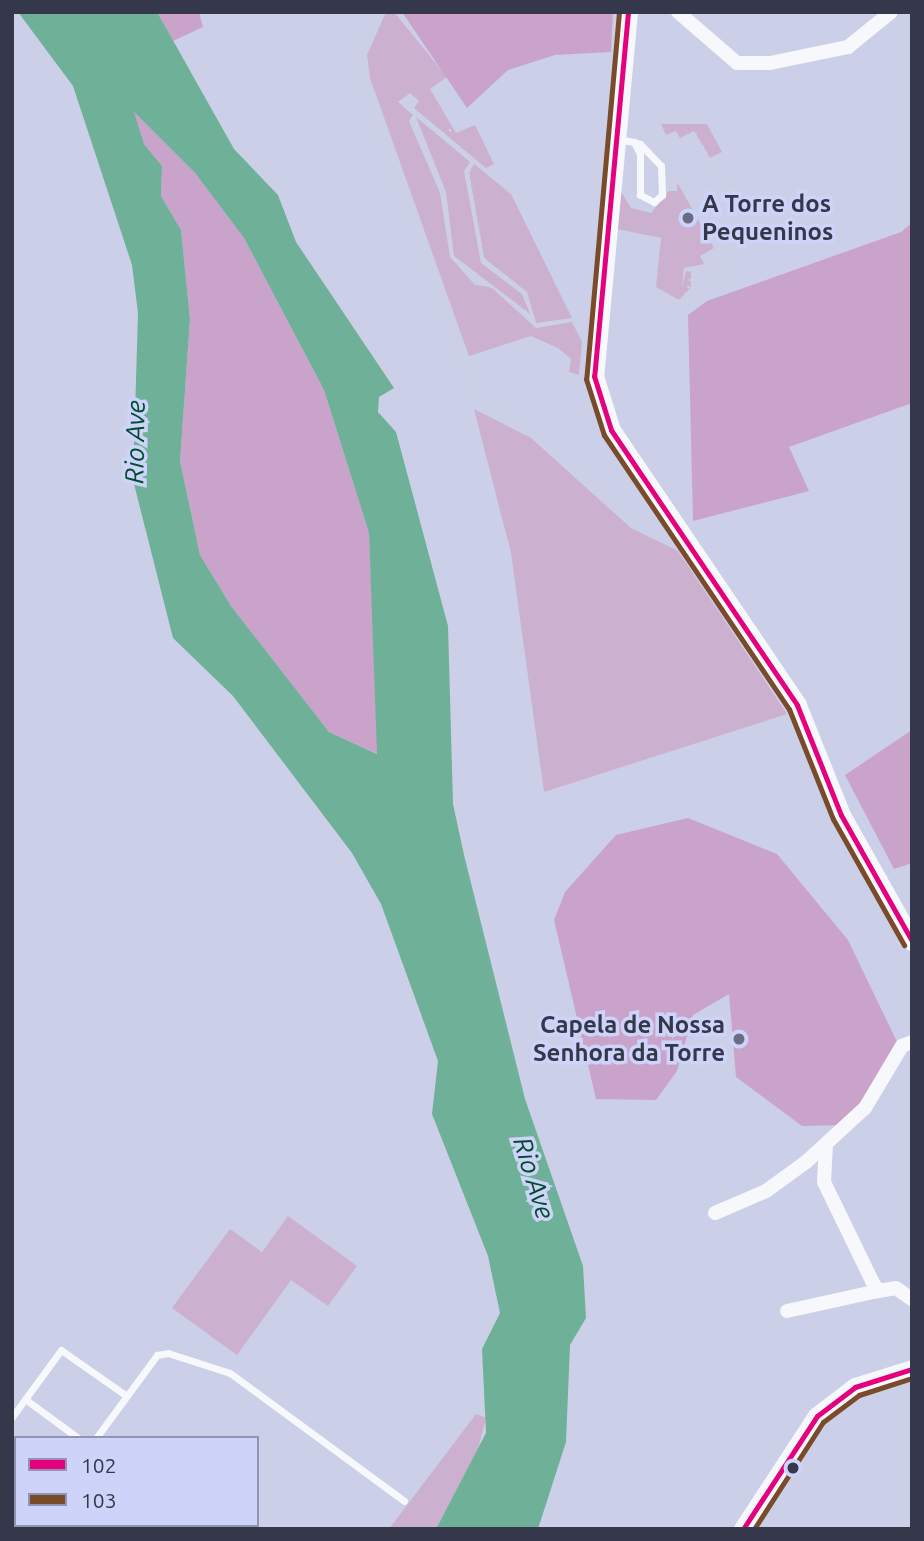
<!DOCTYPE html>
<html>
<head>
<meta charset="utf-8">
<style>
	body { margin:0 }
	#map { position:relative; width:924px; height:1541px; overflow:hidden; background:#cccfe8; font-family:Ubuntu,sans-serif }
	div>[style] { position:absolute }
	.green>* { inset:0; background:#cbb1cf }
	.forest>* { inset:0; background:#caa3cb }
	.water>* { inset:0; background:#6fb098 }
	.path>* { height:2.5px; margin-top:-1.25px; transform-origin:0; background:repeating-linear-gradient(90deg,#cfd1d8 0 2px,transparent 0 7px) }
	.lane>* { height:7px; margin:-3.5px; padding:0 3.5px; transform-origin:3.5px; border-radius:3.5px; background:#f7f8fc }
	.street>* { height:14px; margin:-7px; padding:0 7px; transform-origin:7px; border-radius:7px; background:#f7f8fc }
	.secondary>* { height:19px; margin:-9.5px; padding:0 9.5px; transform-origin:9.5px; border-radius:9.5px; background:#f7f8fc }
	.bus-1>* { height:5px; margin:-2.5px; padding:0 2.5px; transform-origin:2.5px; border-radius:2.5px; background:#e5007d }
	.bus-2>* { height:5px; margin:-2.5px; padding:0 2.5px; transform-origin:2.5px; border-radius:2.5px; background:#7a4b2a }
	.dots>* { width:19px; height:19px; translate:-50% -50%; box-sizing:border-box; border:4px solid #ced4f9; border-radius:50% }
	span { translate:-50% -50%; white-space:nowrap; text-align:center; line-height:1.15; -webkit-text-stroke:7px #ced4f9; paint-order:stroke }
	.poi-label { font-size:24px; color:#35374a; font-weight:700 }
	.left { translate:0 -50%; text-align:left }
	.right { translate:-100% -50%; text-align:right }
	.water-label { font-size:26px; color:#004c2e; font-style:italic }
	.frame { position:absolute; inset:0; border:14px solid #35374a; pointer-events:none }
	.legend { position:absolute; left:14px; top:1436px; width:245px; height:91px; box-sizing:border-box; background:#ced4f9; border:2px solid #9195b3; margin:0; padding:9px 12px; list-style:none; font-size:21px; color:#35374a }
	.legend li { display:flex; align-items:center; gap:14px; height:35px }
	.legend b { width:35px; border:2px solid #9195b3 }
</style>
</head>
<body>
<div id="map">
	<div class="green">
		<i style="clip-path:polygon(386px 12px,394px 12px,447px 77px,430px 89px,456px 133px,475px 125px,494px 164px,486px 168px,414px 108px,419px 101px,410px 93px,398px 102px,413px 115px,409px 121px,440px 193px,450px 257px,475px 285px,491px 287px,536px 328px,572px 322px,582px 342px,579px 375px,569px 372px,571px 359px,558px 348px,531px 336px,469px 356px,370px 78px,367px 55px)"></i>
		<i style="clip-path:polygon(416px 117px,470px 162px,464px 171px,481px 263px,522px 294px,530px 314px,454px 256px,446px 192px)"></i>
		<i style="clip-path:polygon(661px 124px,707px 124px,722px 152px,710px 158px,694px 131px,680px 138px,676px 131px,666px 135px)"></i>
		<i style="clip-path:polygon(474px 164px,511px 194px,572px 318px,536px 323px,527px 292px,484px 258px,469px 173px)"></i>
		<i style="clip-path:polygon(677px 182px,714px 248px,700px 256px,704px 264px,684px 268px,682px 287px,686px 271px,691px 272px,691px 287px,679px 300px,656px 287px,661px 238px,617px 229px,620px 190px,631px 208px,651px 213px,669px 191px,677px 191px)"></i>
		<i style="clip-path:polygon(474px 409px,531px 438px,631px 528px,678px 551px,787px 714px,544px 792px,511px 553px)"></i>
		<i style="clip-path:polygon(288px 1216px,357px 1266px,328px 1306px,291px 1280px,237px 1355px,172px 1308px,230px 1229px,262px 1252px)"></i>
		<i style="clip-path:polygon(476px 1414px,486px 1418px,478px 1449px,436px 1529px,389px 1529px)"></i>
	</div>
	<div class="forest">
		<i style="clip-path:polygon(157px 12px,199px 12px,203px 27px,173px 41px)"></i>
		<i style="clip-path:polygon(402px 12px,613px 12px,611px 52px,555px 55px,508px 70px,467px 108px)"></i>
		<i style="clip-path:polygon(133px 111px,195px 173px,244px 238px,324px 390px,369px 533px,378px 754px,329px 732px,231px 606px,200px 555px,180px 461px,190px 319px,181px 230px,161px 196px,162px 166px,144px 144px)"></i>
		<i style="clip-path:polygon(912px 223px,912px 403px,789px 447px,809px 491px,693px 521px,688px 315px,707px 301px,901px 232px)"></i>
		<i style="clip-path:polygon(912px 730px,912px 863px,894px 869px,845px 775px)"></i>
		<i style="clip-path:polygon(688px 818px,777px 854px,848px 940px,899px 1046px,845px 1125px,802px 1126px,736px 1077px,729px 994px,693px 1015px,677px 1071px,656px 1100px,596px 1099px,554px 920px,565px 892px,616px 835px)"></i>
	</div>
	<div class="water">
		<i style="clip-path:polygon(evenodd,18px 12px,157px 12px,234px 149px,278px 195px,296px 242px,394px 388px,379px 397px,378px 412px,396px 432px,448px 626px,453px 804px,464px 855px,525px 1099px,583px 1266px,586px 1318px,570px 1345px,566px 1442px,538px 1529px,436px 1529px,486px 1433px,482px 1349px,500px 1313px,488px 1256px,432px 1114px,438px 1061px,381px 904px,352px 853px,233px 696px,173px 638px,133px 480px,138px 313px,132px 265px,73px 86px,18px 12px,134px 112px,195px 173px,244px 238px,324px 390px,369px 533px,377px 754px,329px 732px,231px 606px,200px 555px,180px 461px,190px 319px,181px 230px,161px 196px,162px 166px,144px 144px,134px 112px)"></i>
	</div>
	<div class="path">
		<i style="left:373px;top:12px;width:36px;rotate:106deg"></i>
		<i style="left:363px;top:47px;width:31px;rotate:88deg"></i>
		<i style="left:364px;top:78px;width:334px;rotate:70.8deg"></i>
		<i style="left:474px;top:393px;width:75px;rotate:34.7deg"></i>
		<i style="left:536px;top:436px;width:110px;rotate:42.4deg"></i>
		<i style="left:617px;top:510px;width:38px;rotate:18deg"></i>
		<i style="left:411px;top:100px;width:6px;rotate:135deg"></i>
		<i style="left:407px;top:104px;width:144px;rotate:40.2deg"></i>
		<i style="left:417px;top:112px;width:11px;rotate:124deg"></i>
		<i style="left:411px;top:121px;width:78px;rotate:65.7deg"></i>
		<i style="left:443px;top:192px;width:65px;rotate:82deg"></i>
		<i style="left:452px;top:256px;width:101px;rotate:37deg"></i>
		<i style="left:533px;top:317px;width:28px;rotate:-111deg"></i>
		<i style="left:523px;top:291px;width:51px;rotate:-141.3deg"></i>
		<i style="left:483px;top:259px;width:92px;rotate:-100deg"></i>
		<i style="left:467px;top:168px;width:11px;rotate:-49deg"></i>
		<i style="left:443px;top:134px;width:12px;rotate:-31deg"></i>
		<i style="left:666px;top:137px;width:9px;rotate:-32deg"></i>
		<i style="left:674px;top:132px;width:9px;rotate:63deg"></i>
		<i style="left:678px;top:140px;width:18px;rotate:-22deg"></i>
		<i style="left:695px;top:133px;width:98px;rotate:60.5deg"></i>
		<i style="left:487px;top:171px;width:15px;rotate:-28deg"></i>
		<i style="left:684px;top:270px;width:9px;rotate:6deg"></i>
		<i style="left:722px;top:276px;width:28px;rotate:-63deg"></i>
		<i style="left:647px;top:283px;width:23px;rotate:41deg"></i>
		<i style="left:664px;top:298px;width:20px;rotate:9deg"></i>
		<i style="left:684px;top:301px;width:31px;rotate:-73deg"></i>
		<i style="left:693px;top:271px;width:22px;rotate:-27deg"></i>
		<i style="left:713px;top:261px;width:7px;rotate:-117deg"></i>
		<i style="left:710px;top:255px;width:20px;rotate:-41deg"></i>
		<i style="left:686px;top:301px;width:44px;rotate:-34.8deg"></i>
		<i style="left:722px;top:276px;width:17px;rotate:-121deg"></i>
		<i style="left:713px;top:261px;width:47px;rotate:-26.6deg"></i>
		<i style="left:755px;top:240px;width:7px;rotate:-117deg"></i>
		<i style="left:533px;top:317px;width:10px;rotate:66deg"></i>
		<i style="left:537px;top:326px;width:36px;rotate:-10deg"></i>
	</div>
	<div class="lane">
		<i style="left:618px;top:139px;width:16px;rotate:11deg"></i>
		<i style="left:634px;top:142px;width:6px;rotate:18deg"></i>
		<i style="left:640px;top:144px;width:30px;rotate:46deg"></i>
		<i style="left:661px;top:166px;width:29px;rotate:88deg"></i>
		<i style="left:662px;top:195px;width:11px;rotate:139deg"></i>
		<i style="left:654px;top:202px;width:16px;rotate:-153deg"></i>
		<i style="left:640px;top:195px;width:41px;rotate:-90deg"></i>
		<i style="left:640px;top:154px;width:13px;rotate:-117deg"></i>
		<i style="left:25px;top:1399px;width:66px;rotate:36.3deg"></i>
		<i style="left:12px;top:1417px;width:83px;rotate:-53.8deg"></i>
		<i style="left:61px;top:1350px;width:80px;rotate:34.9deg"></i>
		<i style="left:96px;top:1438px;width:103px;rotate:-53.7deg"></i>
		<i style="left:157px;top:1355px;width:11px;rotate:-10deg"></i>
		<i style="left:168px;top:1353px;width:65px;rotate:17.9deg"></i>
		<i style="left:230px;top:1373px;width:216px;rotate:36.3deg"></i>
		<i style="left:12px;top:1495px;width:5px;rotate:37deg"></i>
		<i style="left:52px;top:1525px;width:6px;rotate:39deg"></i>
		<i style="left:29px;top:1529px;width:5px;rotate:-53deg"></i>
	</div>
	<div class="street">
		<i style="left:678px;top:12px;width:78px;rotate:40.8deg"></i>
		<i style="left:737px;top:63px;width:33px"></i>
		<i style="left:770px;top:63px;width:80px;rotate:-11.6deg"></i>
		<i style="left:848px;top:47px;width:55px;rotate:-39.1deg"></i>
		<i style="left:826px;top:1144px;width:38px;rotate:93deg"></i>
		<i style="left:824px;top:1182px;width:110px;rotate:64.1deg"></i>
		<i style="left:872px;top:1281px;width:12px;rotate:59deg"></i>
		<i style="left:878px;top:1291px;width:18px;rotate:-9deg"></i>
		<i style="left:896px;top:1288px;width:19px;rotate:35deg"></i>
		<i style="left:715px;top:1213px;width:56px;rotate:-23.3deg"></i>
		<i style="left:766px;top:1191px;width:49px;rotate:-35.9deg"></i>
		<i style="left:806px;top:1162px;width:80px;rotate:-42.5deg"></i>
		<i style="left:865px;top:1108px;width:72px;rotate:-59.2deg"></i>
		<i style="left:902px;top:1046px;width:11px;rotate:-22deg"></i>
		<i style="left:787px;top:1311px;width:93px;rotate:-12.4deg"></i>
	</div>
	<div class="secondary">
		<i style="left:628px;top:12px;width:366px;rotate:95.3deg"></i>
		<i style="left:594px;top:376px;width:57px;rotate:72.5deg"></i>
		<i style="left:611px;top:430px;width:332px;rotate:55.9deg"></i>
		<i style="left:797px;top:705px;width:118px;rotate:68.2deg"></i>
		<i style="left:841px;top:815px;width:145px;rotate:60.6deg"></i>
		<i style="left:743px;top:1529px;width:135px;rotate:-56.8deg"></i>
		<i style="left:817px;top:1416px;width:48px;rotate:-37.3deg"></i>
		<i style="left:855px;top:1387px;width:60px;rotate:-17.5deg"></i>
	</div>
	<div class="bus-1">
		<i style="left:628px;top:12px;width:366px;rotate:95.3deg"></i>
		<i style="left:594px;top:376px;width:57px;rotate:72.5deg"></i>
		<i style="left:611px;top:430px;width:332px;rotate:55.9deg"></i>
		<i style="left:797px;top:705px;width:118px;rotate:68.2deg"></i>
		<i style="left:841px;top:815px;width:145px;rotate:60.6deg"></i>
		<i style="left:743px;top:1529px;width:135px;rotate:-56.8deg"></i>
		<i style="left:817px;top:1416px;width:48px;rotate:-37.3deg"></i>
		<i style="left:855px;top:1387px;width:60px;rotate:-17.5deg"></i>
	</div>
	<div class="bus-2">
		<i style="left:619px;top:12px;width:368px;rotate:95.1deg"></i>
		<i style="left:586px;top:379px;width:59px;rotate:72.2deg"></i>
		<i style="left:604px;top:435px;width:331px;rotate:56deg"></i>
		<i style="left:789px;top:709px;width:118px;rotate:68.2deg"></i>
		<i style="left:833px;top:819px;width:145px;rotate:60.6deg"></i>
		<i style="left:754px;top:1529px;width:127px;rotate:-57.2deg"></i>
		<i style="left:823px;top:1422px;width:45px;rotate:-36.9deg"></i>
		<i style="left:859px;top:1395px;width:56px;rotate:-17.8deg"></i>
	</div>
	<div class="dots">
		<i style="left:688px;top:218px;background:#6a6c81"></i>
		<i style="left:739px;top:1039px;background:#6a6c81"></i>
		<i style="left:793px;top:1468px;background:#35374a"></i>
	</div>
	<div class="poi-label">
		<span class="left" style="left:702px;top:218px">A Torre dos<br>Pequeninos</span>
		<span class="right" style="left:725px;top:1039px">Capela de Nossa<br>Senhora da Torre</span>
	</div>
	<div class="water-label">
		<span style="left:135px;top:442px;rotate:-89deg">Rio Ave</span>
		<span style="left:534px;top:1178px;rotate:73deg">Rio Ave</span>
	</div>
	<div class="frame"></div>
	<ul class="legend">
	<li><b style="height:9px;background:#e5007d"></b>102</li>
	<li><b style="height:9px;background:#7a4b2a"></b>103</li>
	</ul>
</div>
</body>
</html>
